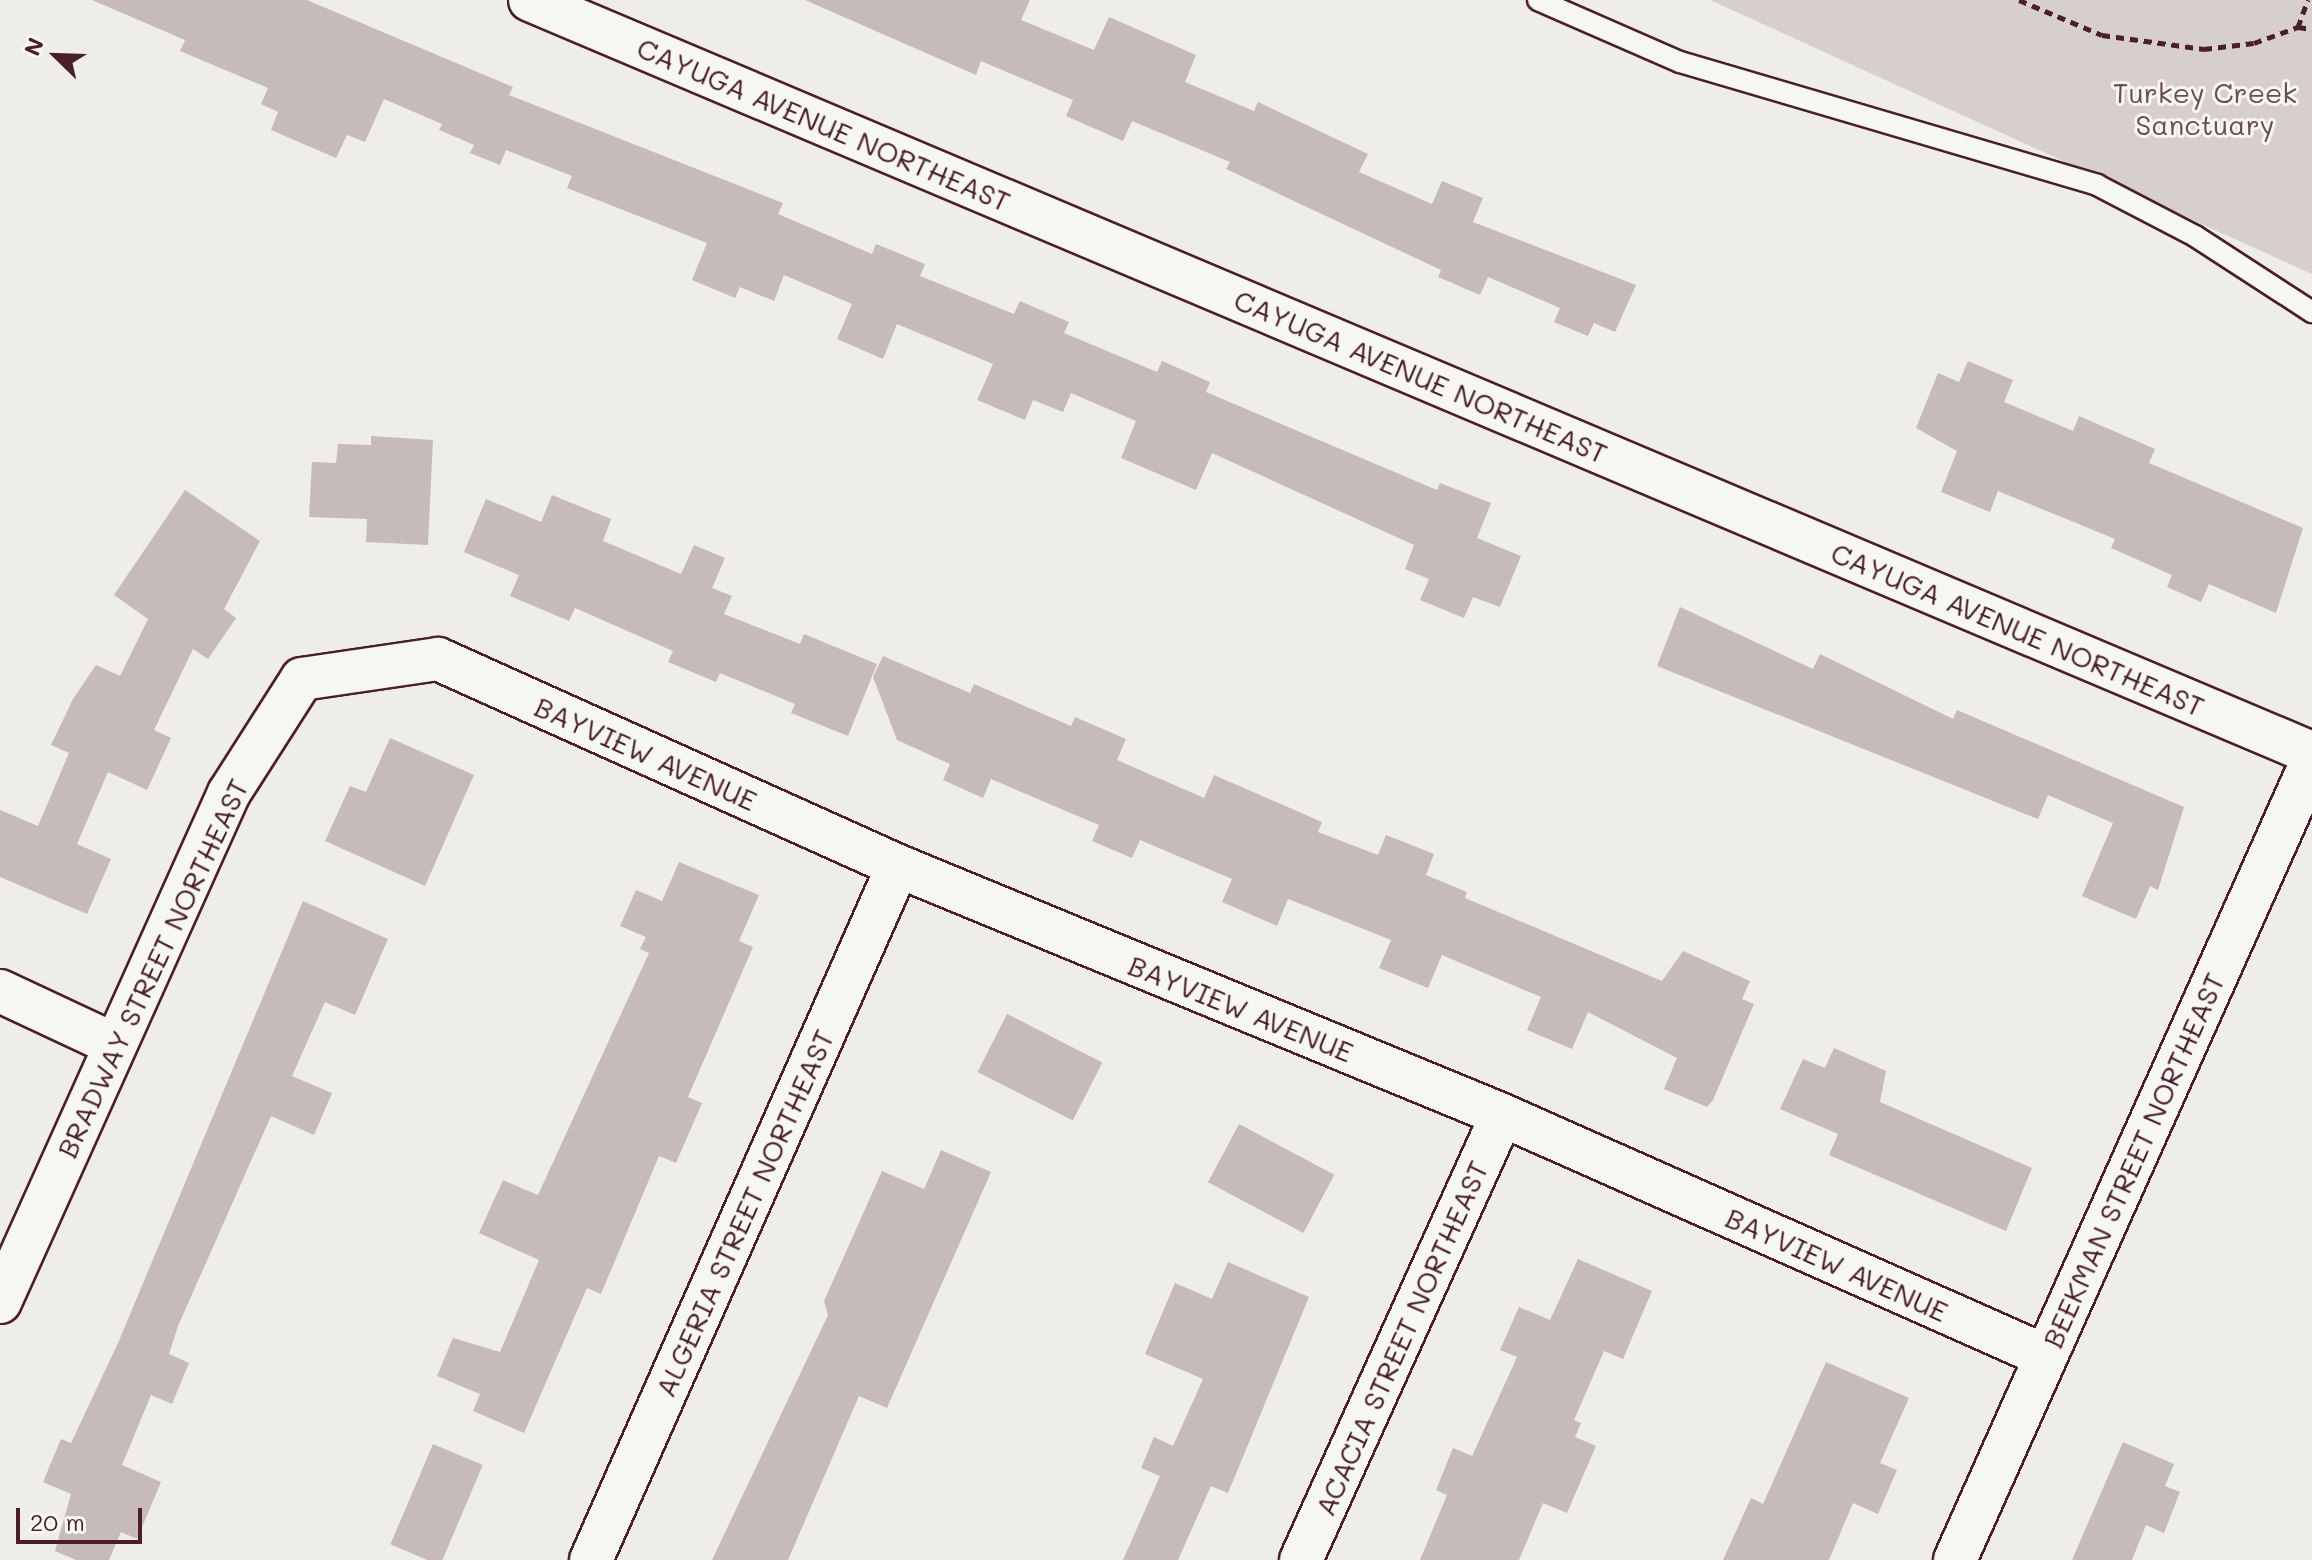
<!DOCTYPE html>
<html>
<head>
<meta charset="utf-8">
<style>
	body { margin:0 }
	#map { position:relative; width:2312px; height:1560px; overflow:hidden; background:#efedea; font-family:Mali,sans-serif }
	div>[style] { position:absolute }
	.green>* { inset:0; background:#d7cfce }
	.building>* { inset:0; background:#c6babb; transform-origin:0 0 }
	.path>* { height:5px; margin-top:-2.5px; transform-origin:0; background:repeating-linear-gradient(90deg,#4a1f2b 0 8px,transparent 0 14px) }
	.roads { filter:drop-shadow(2px 0 #4a1f2b) drop-shadow(-2px 0 #4a1f2b) drop-shadow(0 2px #4a1f2b) drop-shadow(0 -2px #4a1f2b) }
	.lane>* { height:20px; margin:-10px; padding:0 10px; transform-origin:10px; border-radius:10px; background:#f6f6f2 }
	.street>* { height:42px; margin:-21px; padding:0 21px; transform-origin:21px; border-radius:21px; background:#f6f6f2 }
	span { translate:-50% -50%; white-space:nowrap; text-align:center; line-height:1.15; -webkit-text-stroke:6px #f6f6f2; paint-order:stroke }
	.park-label { font-size:28px; color:#6d4b54 }
	.street-label { font-size:28px; color:#4a1f2b }
	.north { position:absolute; left:16px; top:16px; width:80px; height:80px; -webkit-text-stroke:6px #f6f6f2; paint-order:stroke; rotate:293deg; font-size:22px; font-weight:700; line-height:32px; text-align:center; color:#4a1f2b }
	.north::after { content:''; display:block; margin:auto; width:28px; height:36px; background:#4a1f2b; clip-path:polygon(50% 0,100% 100%,50% 72%,0 100%) }
	.scale { position:absolute; left:16px; top:1508px; width:126px; height:36px; box-sizing:border-box; border:4px solid #4a1f2b; border-top:0; padding-left:10px; font-size:24px; line-height:28px; white-space:nowrap; color:#4a1f2b; -webkit-text-stroke:6px #f6f6f2; paint-order:stroke }
</style>
</head>
<body>
<div id="map">
	<div class="green">
		<i style="clip-path:polygon(1710px 0,2312px 0,2312px 274px,2197px 222px)"></i>
	</div>
	<div class="building">
		<i style="clip-path:polygon(92px 0,307px 0,513px 87px,509px 95px,783px 203px,778px 214px,872px 254px,876px 244px,925px 264px,920px 276px,1014px 314px,1020px 301px,1069px 322px,1064px 333px,1157px 372px,1162px 361px,1210px 382px,1206px 392px,1437px 490px,1440px 483px,1491px 503px,1477px 538px,1521px 556px,1500px 607px,1473px 597px,1464px 618px,1420px 600px,1429px 579px,1405px 569px,1414px 545px,1212px 453px,1196px 490px,1121px 458px,1136px 421px,1071px 393px,1063px 412px,1033px 400px,1025px 420px,977px 400px,993px 364px,897px 324px,883px 359px,837px 339px,852px 304px,784px 275px,774px 301px,740px 287px,735px 298px,692px 280px,707px 243px,567px 188px,572px 176px,506px 150px,500px 165px,470px 153px,474px 145px,439px 130px,442px 124px,384px 99px,365px 142px,347px 135px,336px 158px,271px 130px,278px 112px,261px 104px,268px 88px,180px 51px,185px 40px)"></i>
		<i style="clip-path:polygon(805px 0,1030px 0,1021px 20px,1094px 50px,1109px 17px,1196px 55px,1185px 82px,1254px 111px,1258px 102px,1368px 154px,1359px 172px,1432px 204px,1442px 181px,1483px 198px,1473px 222px,1636px 285px,1615px 332px,1594px 323px,1588px 336px,1554px 322px,1560px 308px,1488px 277px,1480px 295px,1438px 277px,1441px 270px,1226px 169px,1230px 162px,1132px 121px,1123px 141px,1066px 116px,1073px 100px,981px 61px,976px 75px)"></i>
		<i style="clip-path:polygon(1968px 361px,2013px 380px,2004px 402px,2073px 431px,2079px 416px,2155px 449px,2149px 463px,2303px 528px,2276px 613px,2209px 584px,2201px 602px,2167px 587px,2172px 575px,2111px 548px,2115px 539px,1998px 491px,1990px 512px,1941px 492px,1957px 451px,1916px 428px,1938px 373px,1959px 382px)"></i>
		<i style="clip-path:polygon(371px 436px,433px 440px,428px 545px,366px 542px,367px 519px,309px 517px,312px 462px,336px 463px,338px 444px,371px 445px)"></i>
		<i style="clip-path:polygon(185px 490px,260px 541px,224px 609px,236px 618px,208px 659px,193px 649px,154px 730px,171px 738px,147px 790px,108px 772px,77px 844px,111px 859px,87px 914px,0 877px,0 810px,38px 826px,69px 753px,51px 745px,73px 699px,96px 665px,120px 676px,148px 619px,114px 595px)"></i>
		<i style="clip-path:polygon(552px 495px,611px 519px,603px 541px,681px 574px,694px 545px,725px 558px,712px 588px,732px 596px,724px 614px,800px 644px,804px 634px,877px 664px,848px 736px,791px 713px,795px 704px,720px 673px,716px 682px,668px 662px,673px 651px,575px 608px,569px 621px,510px 596px,519px 575px,464px 552px,486px 499px,541px 522px)"></i>
		<i style="clip-path:polygon(1680px 607px,1813px 669px,1820px 654px,1953px 719px,1957px 710px,2184px 807px,2158px 890px,2150px 886px,2136px 919px,2082px 896px,2113px 823px,2048px 795px,2038px 819px,1657px 666px)"></i>
		<i style="clip-path:polygon(883px 656px,970px 693px,974px 684px,1071px 726px,1075px 717px,1126px 739px,1117px 760px,1204px 798px,1214px 775px,1322px 822px,1318px 832px,1378px 855px,1386px 835px,1434px 854px,1426px 875px,1467px 892px,1465px 898px,1662px 981px,1683px 951px,1750px 981px,1742px 999px,1754px 1004px,1713px 1100px,1707px 1107px,1664px 1089px,1677px 1058px,1588px 1012px,1572px 1049px,1527px 1030px,1541px 997px,1442px 955px,1428px 988px,1379px 968px,1391px 940px,1288px 899px,1277px 926px,1222px 902px,1232px 879px,1140px 840px,1132px 858px,1092px 841px,1099px 825px,991px 779px,983px 798px,943px 780px,950px 764px,897px 740px,873px 677px)"></i>
		<i style="clip-path:polygon(390px 738px,474px 775px,425px 886px,325px 841px,350px 786px,366px 792px)"></i>
		<i style="clip-path:polygon(679px 862px,759px 895px,739px 941px,753px 947px,688px 1097px,702px 1103px,676px 1163px,659px 1156px,601px 1294px,587px 1288px,524px 1433px,473px 1411px,480px 1394px,437px 1376px,453px 1338px,500px 1352px,539px 1260px,479px 1233px,503px 1180px,538px 1195px,649px 953px,640px 949px,646px 937px,620px 926px,636px 890px,662px 901px)"></i>
		<i style="clip-path:polygon(303px 901px,388px 939px,355px 1015px,325px 1002px,292px 1076px,332px 1093px,314px 1135px,271px 1116px,178px 1326px,169px 1354px,189px 1363px,172px 1404px,151px 1395px,122px 1465px,161px 1482px,137px 1539px,121px 1532px,109px 1560px,76px 1560px,55px 1551px,71px 1494px,43px 1482px,61px 1439px,71px 1443px,118px 1343px)"></i>
		<i style="left:1007px;top:1014px;width:107px;height:65px;rotate:27deg"></i>
		<i style="clip-path:polygon(1834px 1048px,1886px 1071px,1880px 1102px,2032px 1168px,2006px 1231px,1829px 1155px,1838px 1134px,1780px 1109px,1803px 1059px,1825px 1068px)"></i>
		<i style="left:1239px;top:1124px;width:108px;height:66px;rotate:28deg"></i>
		<i style="clip-path:polygon(941px 1150px,991px 1172px,887px 1408px,859px 1396px,788px 1560px,712px 1560px,828px 1315px,824px 1301px,882px 1171px,924px 1189px)"></i>
		<i style="clip-path:polygon(1578px 1259px,1652px 1291px,1623px 1359px,1604px 1351px,1574px 1420px,1581px 1423px,1575px 1437px,1596px 1446px,1567px 1513px,1543px 1503px,1519px 1560px,1420px 1560px,1447px 1495px,1436px 1490px,1453px 1448px,1472px 1456px,1517px 1357px,1500px 1350px,1519px 1307px,1550px 1320px)"></i>
		<i style="clip-path:polygon(1228px 1262px,1309px 1297px,1228px 1493px,1211px 1486px,1178px 1560px,1123px 1560px,1160px 1476px,1141px 1468px,1154px 1437px,1173px 1446px,1203px 1379px,1145px 1354px,1175px 1283px,1212px 1299px)"></i>
		<i style="clip-path:polygon(1826px 1362px,1909px 1398px,1880px 1463px,1897px 1470px,1878px 1514px,1853px 1503px,1829px 1560px,1723px 1560px,1751px 1498px,1763px 1504px)"></i>
		<i style="clip-path:polygon(2123px 1442px,2174px 1464px,2165px 1486px,2180px 1492px,2164px 1533px,2146px 1525px,2132px 1560px,2072px 1560px)"></i>
		<i style="left:433px;top:1444px;width:54px;height:109px;rotate:23deg"></i>
	</div>
	<div class="path">
		<i style="left:2019px;top:0;width:90px;rotate:22.9deg"></i>
		<i style="left:2102px;top:35px;width:103px;rotate:7.8deg"></i>
		<i style="left:2204px;top:49px;width:50px;rotate:-6.8deg"></i>
		<i style="left:2254px;top:43px;width:47px;rotate:-20deg"></i>
		<i style="left:2298px;top:27px;width:29px;rotate:-70deg"></i>
		<i style="left:2298px;top:27px;width:14px;rotate:8deg"></i>
	</div>
	<div class="roads">
		<div class="lane">
			<i style="left:1538px;top:0;width:155px;rotate:23.6deg"></i>
			<i style="left:1680px;top:62px;width:435px;rotate:16.4deg"></i>
			<i style="left:2097px;top:185px;width:110px;rotate:27.5deg"></i>
			<i style="left:2195px;top:236px;width:140px;rotate:33deg"></i>
		</div>
		<div class="street">
			<i style="left:530px;top:0;width:1935px;rotate:22.91deg"></i>
			<i style="left:0;top:991px;width:125px;rotate:25.1deg"></i>
			<i style="left:0;top:1302px;width:558px;rotate:-65.78deg"></i>
			<i style="left:229px;top:793px;width:135px;rotate:-57.4deg"></i>
			<i style="left:302px;top:679px;width:137px;rotate:-8.4deg"></i>
			<i style="left:438px;top:659px;width:504px;rotate:24.23deg"></i>
			<i style="left:898px;top:866px;width:653px;rotate:22.4deg"></i>
			<i style="left:1502px;top:1115px;width:594px;rotate:23.93deg"></i>
			<i style="left:591px;top:1560px;width:759px;rotate:-66.14deg"></i>
			<i style="left:1301px;top:1560px;width:488px;rotate:-65.7deg"></i>
			<i style="left:1955px;top:1560px;width:875px;rotate:-65.92deg"></i>
		</div>
	</div>
	<div class="park-label">
		<span style="left:2205px;top:108px">Turkey Creek<br>Sanctuary</span>
	</div>
	<div class="street-label">
		<span style="left:824px;top:124px;rotate:23deg">CAYUGA AVENUE NORTHEAST</span>
		<span style="left:1421px;top:376px;rotate:23deg">CAYUGA AVENUE NORTHEAST</span>
		<span style="left:2018px;top:629px;rotate:23deg">CAYUGA AVENUE NORTHEAST</span>
		<span style="left:646px;top:753px;rotate:24deg">BAYVIEW AVENUE</span>
		<span style="left:152px;top:968px;rotate:-65deg">BRADWAY STREET NORTHEAST</span>
		<span style="left:1241px;top:1008px;rotate:22deg">BAYVIEW AVENUE</span>
		<span style="left:2133px;top:1160px;rotate:-66deg">BEEKMAN STREET NORTHEAST</span>
		<span style="left:744px;top:1213px;rotate:-66deg">ALGERIA STREET NORTHEAST</span>
		<span style="left:1837px;top:1264px;rotate:24deg">BAYVIEW AVENUE</span>
		<span style="left:1401px;top:1338px;rotate:-66deg">ACACIA STREET NORTHEAST</span>
	</div>
	<div class="north">N</div>
	<div class="scale">20 m</div>
</div>
</body>
</html>
